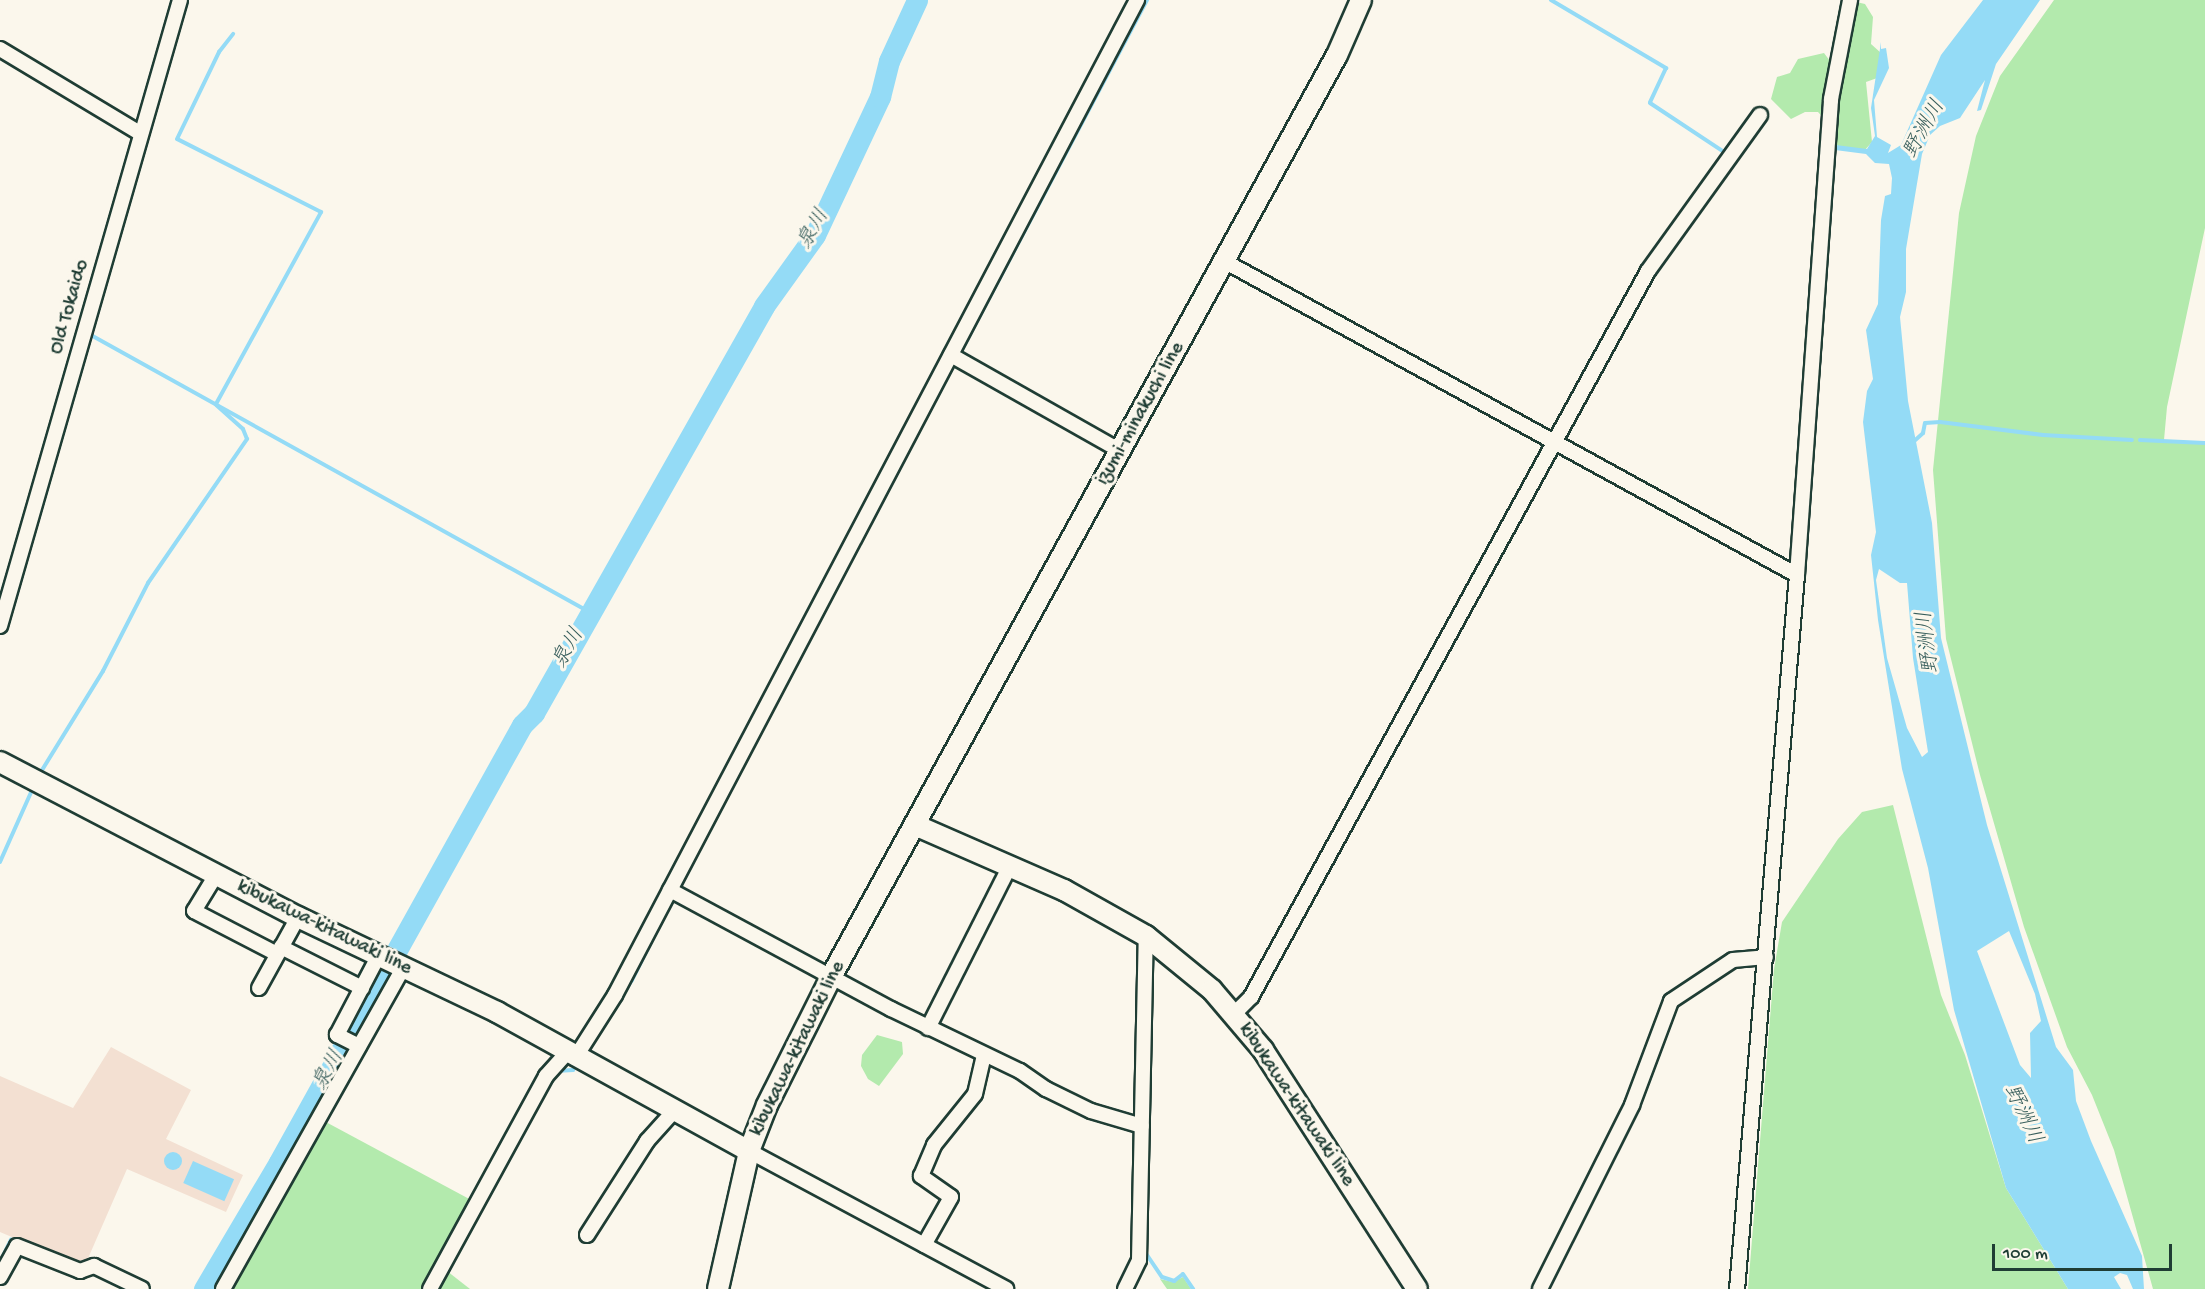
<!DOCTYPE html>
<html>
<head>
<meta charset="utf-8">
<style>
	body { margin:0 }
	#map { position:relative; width:2205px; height:1289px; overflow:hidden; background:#fbf7ec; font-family:"Gochi Hand","Klee One",sans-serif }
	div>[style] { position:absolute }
	.built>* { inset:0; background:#f3e0d2 }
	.green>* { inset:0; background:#b3eaad }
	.water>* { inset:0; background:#94dbf6; transform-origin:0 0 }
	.round { border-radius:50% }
	.stream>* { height:4px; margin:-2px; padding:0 2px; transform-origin:2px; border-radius:2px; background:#94dbf6 }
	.river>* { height:21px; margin:-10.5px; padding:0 10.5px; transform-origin:10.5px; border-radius:10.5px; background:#94dbf6 }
	.roads { filter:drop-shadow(2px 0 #1f3d34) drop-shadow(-2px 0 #1f3d34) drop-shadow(0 2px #1f3d34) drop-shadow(0 -2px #1f3d34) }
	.minor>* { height:14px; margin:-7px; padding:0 7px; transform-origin:7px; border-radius:7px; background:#fbf7ec }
	.secondary>* { height:20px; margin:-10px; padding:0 10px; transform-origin:10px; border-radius:10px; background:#fbf7ec }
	span { translate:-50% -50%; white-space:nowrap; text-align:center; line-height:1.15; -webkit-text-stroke:6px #fbf7ec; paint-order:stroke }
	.street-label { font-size:20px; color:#1f3d34 }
	.water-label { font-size:21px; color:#365d5b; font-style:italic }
	.scale { position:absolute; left:1992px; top:1244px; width:180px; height:27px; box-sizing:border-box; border:3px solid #1f3d34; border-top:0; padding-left:8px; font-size:18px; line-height:21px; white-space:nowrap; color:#1f3d34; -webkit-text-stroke:4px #fbf7ec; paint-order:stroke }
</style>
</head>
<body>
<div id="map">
	<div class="built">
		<i style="clip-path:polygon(111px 1047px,191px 1090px,166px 1139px,243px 1175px,226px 1212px,127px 1169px,86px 1263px,78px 1265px,0 1232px,0 1076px,73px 1108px)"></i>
	</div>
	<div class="green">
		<i style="clip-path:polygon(2054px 0,2205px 0,2205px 228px,2167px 407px,2164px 440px,2205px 442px,2205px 1289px,2153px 1289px,2114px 1150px,2092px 1095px,2067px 1047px,2024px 927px,1980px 775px,1946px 639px,1933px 470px,1959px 213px,1976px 136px,2000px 76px)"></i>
		<i style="clip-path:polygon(1852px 1px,1865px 4px,1873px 17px,1871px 44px,1881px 53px,1880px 77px,1866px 82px,1872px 142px,1864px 151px,1851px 148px,1844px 151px,1830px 139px,1830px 125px,1818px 112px,1805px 112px,1791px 119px,1771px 99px,1777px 77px,1790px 73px,1798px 59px,1824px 53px,1833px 65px)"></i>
		<i style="clip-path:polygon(1893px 805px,1941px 995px,1965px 1055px,2006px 1188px,2068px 1289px,1748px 1289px,1774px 969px,1782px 922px,1838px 839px,1862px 812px)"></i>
		<i style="clip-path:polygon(877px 1035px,902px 1042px,903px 1054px,879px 1086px,868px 1079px,861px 1066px,862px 1055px)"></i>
		<i style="clip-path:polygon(324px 1121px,473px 1201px,422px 1289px,228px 1289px)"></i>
		<i style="clip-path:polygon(447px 1271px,470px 1289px,437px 1289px)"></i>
		<i style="clip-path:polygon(1183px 1277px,1191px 1289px,1167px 1289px,1160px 1279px,1173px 1282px)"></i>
	</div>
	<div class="water">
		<i style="clip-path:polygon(evenodd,1983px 0,2040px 0,1996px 64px,1981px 110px,1977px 111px,1985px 80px,1960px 118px,1940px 126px,1930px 135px,1922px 154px,1906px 249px,1906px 292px,1900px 317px,1908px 401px,1932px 523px,1941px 638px,1987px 825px,2056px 1047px,2073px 1070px,2076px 1101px,2091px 1141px,2142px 1256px,2144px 1289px,2133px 1289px,2127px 1275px,2120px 1273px,2114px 1277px,2121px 1289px,2068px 1289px,2006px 1188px,1954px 1010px,1928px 868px,1902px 769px,1878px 620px,1871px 555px,1876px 532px,1863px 422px,1867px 391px,1873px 379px,1866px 330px,1878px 304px,1881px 220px,1885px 196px,1891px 194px,1892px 178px,1889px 164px,1875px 163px,1866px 154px,1835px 150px,1836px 145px,1867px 149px,1875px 136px,1871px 108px,1881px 42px,1881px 49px,1886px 48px,1889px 68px,1874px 100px,1877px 137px,1891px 145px,1888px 153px,1901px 145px,1941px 55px,1983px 0,1879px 569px,1900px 583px,1907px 583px,1913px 658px,1928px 752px,1922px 757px,1907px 728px,1887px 658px,1876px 580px,1879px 569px,1983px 0,2009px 931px,2035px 994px,2041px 1021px,2030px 1033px,2031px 1078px,2020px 1065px,1977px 951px,2009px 931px)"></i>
		<i class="round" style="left:164px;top:1152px;width:18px;height:18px"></i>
		<i style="left:193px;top:1161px;width:45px;height:24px;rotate:24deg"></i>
	</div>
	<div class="stream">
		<i style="left:1551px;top:0;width:134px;rotate:30.6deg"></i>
		<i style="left:1666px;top:68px;width:38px;rotate:115deg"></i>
		<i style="left:1650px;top:103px;width:89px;rotate:33.5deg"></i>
		<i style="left:1724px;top:152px;width:31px;rotate:-53deg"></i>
		<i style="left:89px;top:334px;width:574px;rotate:29.06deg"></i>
		<i style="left:959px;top:355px;width:402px;rotate:-62.1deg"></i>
		<i style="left:216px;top:404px;width:219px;rotate:-61.3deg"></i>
		<i style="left:321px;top:212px;width:161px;rotate:-153.1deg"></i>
		<i style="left:177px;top:139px;width:97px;rotate:-64.2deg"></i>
		<i style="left:219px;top:52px;width:23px;rotate:-52deg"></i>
		<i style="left:2140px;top:440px;width:65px;rotate:2.6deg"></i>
		<i style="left:1912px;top:443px;width:15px;rotate:-42deg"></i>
		<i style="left:1923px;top:433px;width:10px;rotate:-79deg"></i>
		<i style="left:1925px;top:423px;width:15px;rotate:-4deg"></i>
		<i style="left:1940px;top:422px;width:104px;rotate:7.2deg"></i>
		<i style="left:2043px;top:435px;width:89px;rotate:3.2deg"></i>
		<i style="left:39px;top:775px;width:122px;rotate:-58.4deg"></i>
		<i style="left:103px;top:671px;width:99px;rotate:-62.9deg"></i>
		<i style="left:148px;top:583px;width:175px;rotate:-55.5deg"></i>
		<i style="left:247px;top:439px;width:11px;rotate:-112deg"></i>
		<i style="left:243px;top:429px;width:36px;rotate:-138deg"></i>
		<i style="left:733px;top:785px;width:479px;rotate:-62.3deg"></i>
		<i style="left:0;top:862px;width:81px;rotate:-66deg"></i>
		<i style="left:586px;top:1053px;width:86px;rotate:-57.8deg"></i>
		<i style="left:632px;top:980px;width:83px;rotate:-63.4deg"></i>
		<i style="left:556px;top:1071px;width:17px;rotate:-3deg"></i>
		<i style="left:573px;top:1070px;width:8px;rotate:-60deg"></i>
		<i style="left:1145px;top:1252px;width:30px;rotate:56deg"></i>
		<i style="left:1162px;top:1277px;width:13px;rotate:18deg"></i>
		<i style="left:1174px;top:1281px;width:11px;rotate:-38deg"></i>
		<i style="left:1183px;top:1274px;width:18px;rotate:56deg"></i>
		<i style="left:0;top:1262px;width:25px;rotate:-64deg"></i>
	</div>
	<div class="river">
		<i style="left:204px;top:1289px;width:147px;rotate:-59.4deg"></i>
		<i style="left:279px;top:1162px;width:500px;rotate:-60.92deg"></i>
		<i style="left:522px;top:725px;width:17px;rotate:-45deg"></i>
		<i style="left:534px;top:713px;width:467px;rotate:-60.5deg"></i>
		<i style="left:764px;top:306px;width:87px;rotate:-54.3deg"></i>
		<i style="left:815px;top:235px;width:153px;rotate:-64.8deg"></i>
		<i style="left:880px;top:97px;width:37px;rotate:-76deg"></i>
		<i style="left:889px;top:61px;width:67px;rotate:-65.3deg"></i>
	</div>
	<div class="roads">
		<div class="minor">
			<i style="left:0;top:49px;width:163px;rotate:31deg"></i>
			<i style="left:1224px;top:261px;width:653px;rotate:28.72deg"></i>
			<i style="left:1797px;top:575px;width:717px;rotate:94.8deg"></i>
			<i style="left:951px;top:355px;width:195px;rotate:29.5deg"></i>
			<i style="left:1797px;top:575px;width:477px;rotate:-85.9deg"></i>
			<i style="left:1831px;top:99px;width:101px;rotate:-79.1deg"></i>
			<i style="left:0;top:626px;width:651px;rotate:-73.96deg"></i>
			<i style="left:216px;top:875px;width:42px;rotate:121.4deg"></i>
			<i style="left:194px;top:911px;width:93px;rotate:27.4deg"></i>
			<i style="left:670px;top:890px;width:251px;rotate:28.3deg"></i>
			<i style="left:891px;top:1009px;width:143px;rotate:25.7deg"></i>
			<i style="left:1020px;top:1071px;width:32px;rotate:35deg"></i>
			<i style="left:1046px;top:1089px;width:50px;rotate:26.1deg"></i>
			<i style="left:1091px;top:1111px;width:53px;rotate:16.4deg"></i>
			<i style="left:281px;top:947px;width:91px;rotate:26.8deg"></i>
			<i style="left:259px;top:988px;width:81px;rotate:-61.2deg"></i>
			<i style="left:1234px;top:1014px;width:24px;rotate:-45deg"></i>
			<i style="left:1251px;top:997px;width:827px;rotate:-61.33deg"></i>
			<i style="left:1648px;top:271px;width:192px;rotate:-54.3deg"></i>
			<i style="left:928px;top:1028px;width:182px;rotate:-63.2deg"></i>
			<i style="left:359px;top:1046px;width:25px;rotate:-153deg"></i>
			<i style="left:337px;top:1035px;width:88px;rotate:-62.3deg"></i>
			<i style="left:575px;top:1058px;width:75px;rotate:-57.6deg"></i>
			<i style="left:615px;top:995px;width:1124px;rotate:-62.32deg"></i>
			<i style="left:749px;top:1151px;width:292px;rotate:28.2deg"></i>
			<i style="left:587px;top:1235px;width:112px;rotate:-57.4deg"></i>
			<i style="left:647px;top:1141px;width:40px;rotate:-48deg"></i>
			<i style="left:924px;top:1245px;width:55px;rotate:-60.6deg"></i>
			<i style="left:951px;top:1197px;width:37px;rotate:-145deg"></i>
			<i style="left:921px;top:1176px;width:34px;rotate:-67deg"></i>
			<i style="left:934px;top:1145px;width:65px;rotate:-51.2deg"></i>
			<i style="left:975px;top:1094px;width:40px;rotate:-77deg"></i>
			<i style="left:0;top:1277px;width:35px;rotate:-61deg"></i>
			<i style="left:17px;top:1246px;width:68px;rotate:21.6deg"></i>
			<i style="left:80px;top:1271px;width:15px;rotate:-20deg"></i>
			<i style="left:94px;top:1266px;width:53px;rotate:25.6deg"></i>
			<i style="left:223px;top:1289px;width:368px;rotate:-60.7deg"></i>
			<i style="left:430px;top:1289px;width:243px;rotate:-61.4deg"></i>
			<i style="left:546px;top:1076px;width:31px;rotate:-48deg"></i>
			<i style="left:1125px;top:1289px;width:32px;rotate:-64deg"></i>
			<i style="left:1139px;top:1260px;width:324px;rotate:-88.8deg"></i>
			<i style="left:1540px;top:1289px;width:206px;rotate:-63.4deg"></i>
			<i style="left:1632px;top:1105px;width:111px;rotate:-69.4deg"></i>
			<i style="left:1671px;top:1001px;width:74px;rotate:-33.5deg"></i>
			<i style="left:1733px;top:960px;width:33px;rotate:-5deg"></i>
		</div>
		<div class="secondary">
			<i style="left:0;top:762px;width:336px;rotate:27.5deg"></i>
			<i style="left:298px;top:917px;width:221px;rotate:25.5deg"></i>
			<i style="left:497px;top:1012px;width:288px;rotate:28.9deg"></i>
			<i style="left:915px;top:825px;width:163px;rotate:23.6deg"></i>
			<i style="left:1064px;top:890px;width:94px;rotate:29.3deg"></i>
			<i style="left:1146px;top:936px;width:85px;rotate:39.3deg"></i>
			<i style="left:1212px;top:990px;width:79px;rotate:49.6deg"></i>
			<i style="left:1263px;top:1050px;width:284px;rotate:57.2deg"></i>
			<i style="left:718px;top:1289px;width:141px;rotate:-77.3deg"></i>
			<i style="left:749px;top:1151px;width:49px;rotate:-68.6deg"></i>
			<i style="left:767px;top:1105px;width:145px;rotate:-63.4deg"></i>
			<i style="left:832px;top:975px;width:1049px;rotate:-61.24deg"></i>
			<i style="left:1337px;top:55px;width:60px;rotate:-66.4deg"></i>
		</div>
	</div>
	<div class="street-label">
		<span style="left:70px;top:307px;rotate:-74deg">Old Tokaido</span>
		<span style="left:1141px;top:414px;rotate:-61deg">izumi-minakuchi line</span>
		<span style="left:324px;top:928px;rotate:26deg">kibukawa-kitawaki line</span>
		<span style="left:798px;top:1049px;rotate:-64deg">kibukawa-kitawaki line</span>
		<span style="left:1296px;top:1105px;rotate:56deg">kibukawa-kitawaki line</span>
	</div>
	<div class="water-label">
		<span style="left:1926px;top:130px;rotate:-61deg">野洲川</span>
		<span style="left:815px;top:230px;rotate:-60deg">泉川</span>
		<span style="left:1930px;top:642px;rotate:-97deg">野洲川</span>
		<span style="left:570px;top:649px;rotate:-60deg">泉川</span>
		<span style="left:330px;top:1071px;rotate:-61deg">泉川</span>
		<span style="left:2021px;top:1115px;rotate:65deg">野洲川</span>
	</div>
	<div class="scale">100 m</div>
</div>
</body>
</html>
